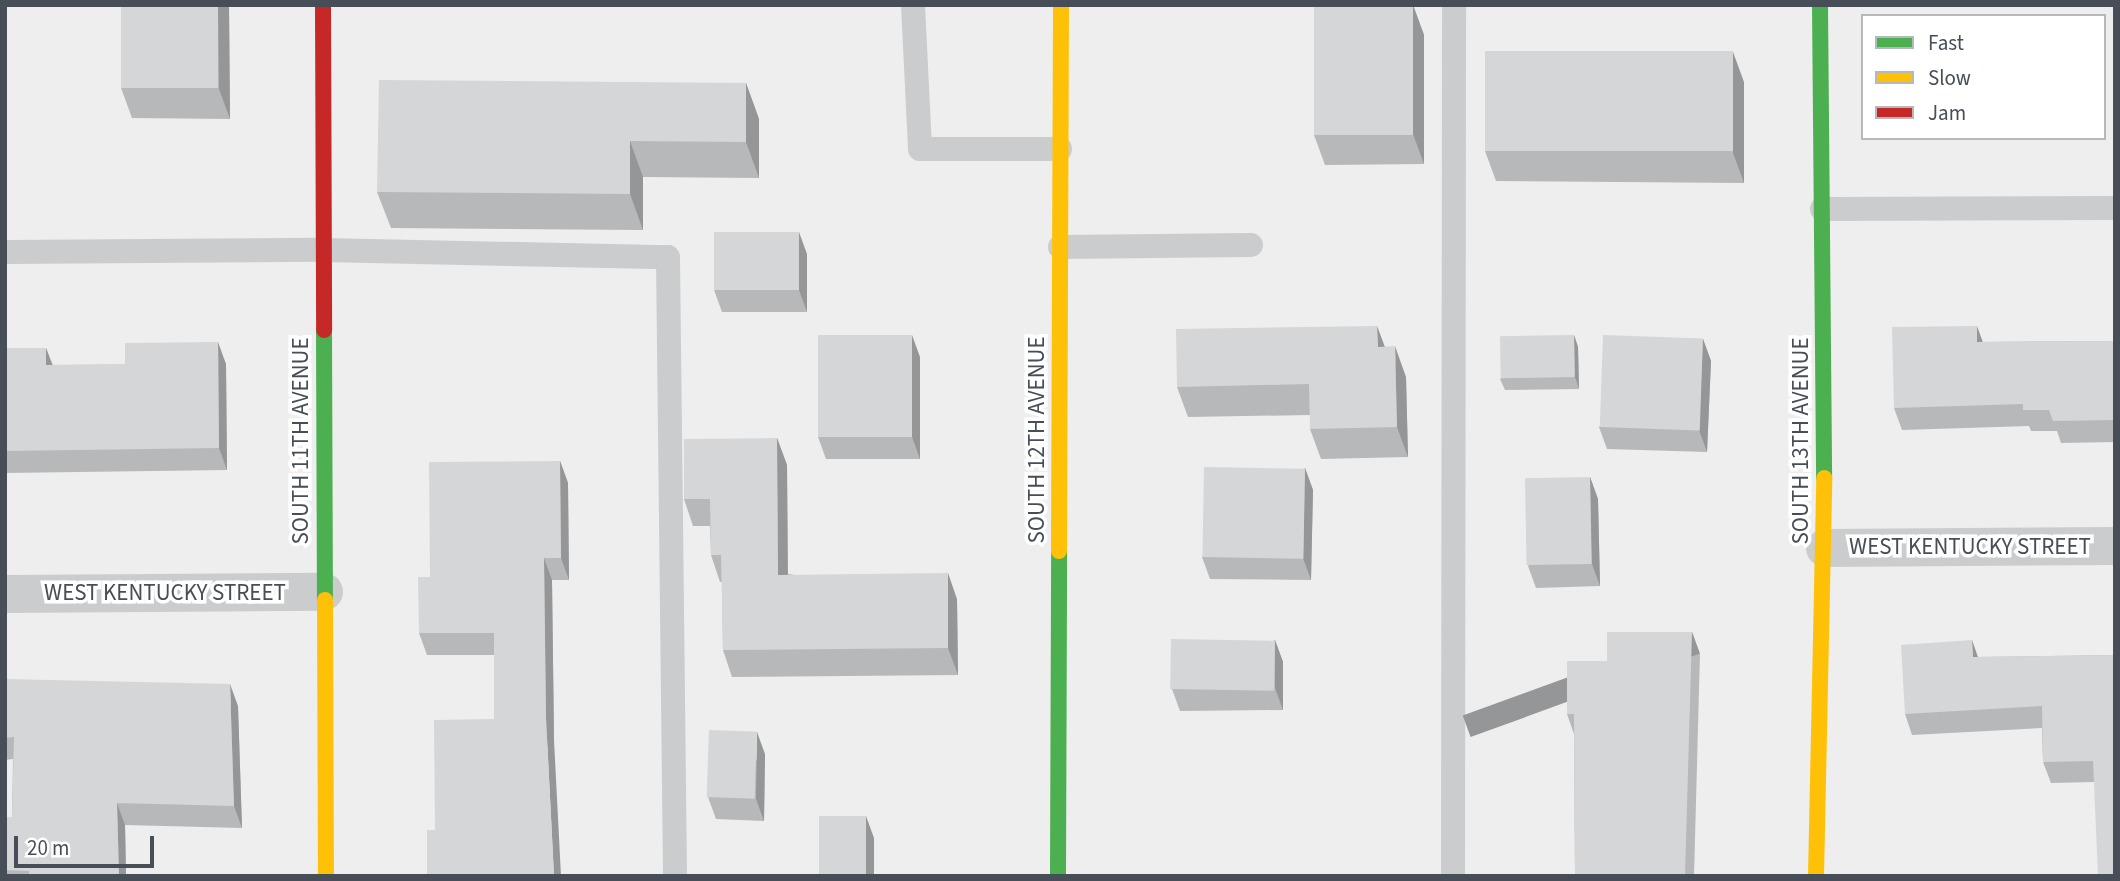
<!DOCTYPE html>
<html>
<head>
<meta charset="utf-8">
<style>
	body { margin:0 }
	#map { position:relative; width:2120px; height:881px; overflow:hidden; background:#eee; font-family:"Source Sans 3",sans-serif }
	div>[style] { position:absolute }
	.lane>* { height:24px; margin:-12px; padding:0 12px; transform-origin:12px; border-radius:12px; background:#caccce }
	.street>* { height:38px; margin:-19px; padding:0 19px; transform-origin:19px; border-radius:19px; background:#caccce }
	.fast>* { height:16px; margin:-8px; padding:0 8px; transform-origin:8px; border-radius:8px; background:#4caf50 }
	.slow>* { height:16px; margin:-8px; padding:0 8px; transform-origin:8px; border-radius:8px; background:#ffc107 }
	.jam>* { height:16px; margin:-8px; padding:0 8px; transform-origin:8px; border-radius:8px; background:#c62828 }
	.wall>* { inset:0; background:#b7b8ba }
	.shaded-wall>* { inset:0; background:#959697; transform-origin:0 0 }
	.building>* { inset:0; background:#d5d6d8; transform-origin:0 0 }
	span { translate:-50% -50%; white-space:nowrap; text-align:center; line-height:1.15; -webkit-text-stroke:7px #fff; paint-order:stroke }
	.street-label { font-size:23px; color:#474e58 }
	.frame { position:absolute; inset:0; border:7px solid #474e58; pointer-events:none }
	.legend { position:absolute; left:1861px; top:14px; width:245px; height:126px; box-sizing:border-box; background:#fff; border:2px solid #b5b8bc; margin:0; padding:9px 12px; list-style:none; font-size:21px; color:#474e58 }
	.legend li { display:flex; align-items:center; gap:14px; height:35px }
	.legend b { width:35px; border:2px solid #b5b8bc }
	.scale { position:absolute; left:14px; top:836px; width:140px; height:32px; box-sizing:border-box; border:4px solid #474e58; border-top:0; padding-left:9px; font-size:21px; line-height:24px; white-space:nowrap; color:#474e58; -webkit-text-stroke:5px #fff; paint-order:stroke }
</style>
</head>
<body>
<div id="map">
	<div class="lane">
		<i style="left:913px;top:5px;width:144px;rotate:87.2deg"></i>
		<i style="left:920px;top:149px;width:140px"></i>
		<i style="left:1822px;top:209px;width:293px;rotate:-0.2deg"></i>
		<i style="left:1060px;top:247px;width:191px;rotate:-0.6deg"></i>
		<i style="left:5px;top:252px;width:318px;rotate:-0.4deg"></i>
		<i style="left:323px;top:250px;width:345px;rotate:1.2deg"></i>
		<i style="left:668px;top:257px;width:619px;rotate:89.35deg"></i>
		<i style="left:1453px;top:876px;width:871px;rotate:-89.93deg"></i>
	</div>
	<div class="street">
		<i style="left:1825px;top:548px;width:290px;rotate:-0.4deg"></i>
		<i style="left:5px;top:594px;width:319px;rotate:-0.4deg"></i>
	</div>
	<div class="fast">
		<i style="left:1820px;top:5px;width:473px;rotate:89.5deg"></i>
		<i style="left:324px;top:330px;width:270px;rotate:89.8deg"></i>
		<i style="left:1058px;top:876px;width:325px;rotate:-89.8deg"></i>
	</div>
	<div class="slow">
		<i style="left:1059px;top:551px;width:546px;rotate:-89.79deg"></i>
		<i style="left:325px;top:600px;width:276px;rotate:89.8deg"></i>
		<i style="left:1816px;top:876px;width:398px;rotate:-88.8deg"></i>
	</div>
	<div class="jam">
		<i style="left:323px;top:5px;width:325px;rotate:89.8deg"></i>
	</div>
	<div class="wall">
		<i style="clip-path:polygon(121px 5px,229px 5px,230px 119px,132px 118px,121px 88px)"></i>
		<i style="clip-path:polygon(1413px 5px,1424px 35px,1424px 164px,1325px 165px,1314px 135px)"></i>
		<i style="clip-path:polygon(1744px 82px,1744px 183px,1496px 181px,1485px 151px)"></i>
		<i style="clip-path:polygon(746px 83px,759px 119px,759px 178px,643px 177px,643px 230px,391px 228px,377px 192px)"></i>
		<i style="clip-path:polygon(807px 254px,807px 312px,722px 312px,714px 290px)"></i>
		<i style="clip-path:polygon(1377px 326px,1385px 347px,1406px 377px,1408px 457px,1321px 459px,1310px 429px,1310px 415px,1188px 417px,1177px 387px)"></i>
		<i style="clip-path:polygon(1574px 335px,1578px 347px,1579px 389px,1505px 390px,1500px 379px)"></i>
		<i style="clip-path:polygon(1703px 339px,1711px 361px,1707px 452px,1607px 449px,1599px 427px)"></i>
		<i style="clip-path:polygon(2115px 341px,2115px 442px,2061px 443px,2057px 431px,2031px 431px,2029px 426px,1902px 430px,1894px 408px,1982px 342px)"></i>
		<i style="clip-path:polygon(5px 348px,46px 348px,53px 365px,226px 364px,227px 470px,5px 473px)"></i>
		<i style="clip-path:polygon(920px 357px,920px 459px,826px 459px,818px 437px)"></i>
		<i style="clip-path:polygon(777px 438px,787px 465px,788px 574px,957px 599px,958px 675px,732px 677px,723px 650px,722px 582px,720px 582px,711px 555px,710px 526px,693px 526px,684px 499px)"></i>
		<i style="clip-path:polygon(560px 461px,568px 483px,569px 580px,552px 580px,554px 740px,435px 830px,494px 719px,494px 655px,427px 655px,419px 633px)"></i>
		<i style="clip-path:polygon(1305px 468px,1313px 490px,1311px 580px,1210px 579px,1202px 557px)"></i>
		<i style="clip-path:polygon(1590px 477px,1598px 499px,1600px 586px,1536px 588px,1528px 566px)"></i>
		<i style="clip-path:polygon(1692px 632px,1700px 654px,1694px 876px,1575px 876px,1574px 734px,1567px 714px,1607px 661px)"></i>
		<i style="clip-path:polygon(1275px 640px,1283px 662px,1283px 710px,1180px 711px,1172px 689px)"></i>
		<i style="clip-path:polygon(1972px 640px,1978px 657px,2115px 655px,2094px 782px,2051px 783px,2043px 762px,2042px 728px,1912px 735px,1905px 714px)"></i>
		<i style="clip-path:polygon(5px 679px,238px 706px,242px 828px,125px 825px,126px 876px,5px 876px,5px 817px,12px 817px,13px 759px,5px 760px)"></i>
		<i style="clip-path:polygon(765px 754px,764px 821px,716px 819px,708px 797px)"></i>
	</div>
	<div class="shaded-wall">
		<i style="clip-path:polygon(218px 5px,229px 5px,230px 119px,219px 89px)"></i>
		<i style="clip-path:polygon(1413px 5px,1424px 35px,1424px 164px,1413px 134px)"></i>
		<i style="clip-path:polygon(1733px 52px,1744px 82px,1744px 183px,1733px 153px)"></i>
		<i style="clip-path:polygon(746px 83px,759px 119px,759px 178px,746px 142px)"></i>
		<i style="clip-path:polygon(630px 141px,643px 177px,643px 230px,630px 194px)"></i>
		<i style="clip-path:polygon(799px 232px,807px 254px,807px 312px,799px 290px)"></i>
		<i style="clip-path:polygon(1377px 326px,1388px 356px,1378px 347px)"></i>
		<i style="clip-path:polygon(1977px 326px,1985px 348px,1977px 342px)"></i>
		<i style="clip-path:polygon(912px 335px,920px 357px,920px 459px,912px 437px)"></i>
		<i style="clip-path:polygon(1574px 335px,1578px 347px,1579px 389px,1575px 377px)"></i>
		<i style="clip-path:polygon(1703px 339px,1711px 361px,1707px 452px,1699px 430px)"></i>
		<i style="clip-path:polygon(218px 342px,226px 364px,227px 470px,219px 448px)"></i>
		<i style="clip-path:polygon(1395px 346px,1406px 377px,1408px 457px,1397px 427px)"></i>
		<i style="clip-path:polygon(46px 348px,54px 370px,46px 365px)"></i>
		<i style="clip-path:polygon(777px 438px,787px 465px,788px 601px,778px 575px)"></i>
		<i style="clip-path:polygon(560px 461px,568px 483px,569px 580px,561px 558px)"></i>
		<i style="clip-path:polygon(1305px 468px,1313px 490px,1311px 580px,1303px 558px)"></i>
		<i style="clip-path:polygon(1590px 477px,1598px 499px,1600px 586px,1592px 564px)"></i>
		<i style="clip-path:polygon(544px 558px,552px 580px,554px 740px,561px 876px,554px 876px,546px 718px)"></i>
		<i style="clip-path:polygon(948px 573px,957px 599px,958px 675px,948px 648px)"></i>
		<i style="left:1692px;top:632px;width:23px;height:244px;rotate:70deg"></i>
		<i style="clip-path:polygon(1275px 640px,1283px 662px,1283px 710px,1275px 688px)"></i>
		<i style="clip-path:polygon(1972px 640px,1979px 661px,1973px 657px)"></i>
		<i style="clip-path:polygon(230px 684px,238px 706px,242px 828px,234px 806px)"></i>
		<i style="clip-path:polygon(757px 732px,765px 754px,764px 821px,756px 799px)"></i>
		<i style="clip-path:polygon(117px 803px,125px 825px,126px 876px,119px 876px)"></i>
		<i style="clip-path:polygon(866px 816px,874px 838px,874px 876px,866px 876px)"></i>
	</div>
	<div class="building">
		<i style="left:121px;top:5px;width:97px;height:83px"></i>
		<i style="left:1314px;top:5px;width:99px;height:130px"></i>
		<i style="left:1485px;top:51px;width:248px;height:100px"></i>
		<i style="clip-path:polygon(379px 80px,746px 83px,746px 142px,630px 141px,630px 194px,377px 192px)"></i>
		<i style="left:799px;top:232px;width:58px;height:85px;rotate:90deg"></i>
		<i style="clip-path:polygon(1377px 326px,1378px 347px,1395px 346px,1397px 427px,1310px 429px,1309px 384px,1177px 387px,1176px 329px)"></i>
		<i style="clip-path:polygon(1977px 326px,1977px 342px,2115px 341px,2115px 420px,2053px 421px,2049px 410px,2023px 410px,2023px 404px,1894px 408px,1892px 327px)"></i>
		<i style="left:818px;top:335px;width:94px;height:102px"></i>
		<i style="left:1574px;top:335px;width:42px;height:74px;rotate:89deg"></i>
		<i style="left:1603px;top:335px;width:100px;height:92px;rotate:2deg"></i>
		<i style="clip-path:polygon(218px 342px,219px 448px,5px 451px,5px 348px,46px 348px,46px 365px,125px 364px,125px 343px)"></i>
		<i style="clip-path:polygon(777px 438px,778px 575px,948px 573px,948px 648px,723px 650px,721px 555px,711px 555px,710px 499px,684px 499px,684px 439px)"></i>
		<i style="clip-path:polygon(560px 461px,561px 558px,544px 558px,546px 718px,554px 876px,427px 876px,427px 830px,435px 830px,434px 720px,494px 719px,494px 633px,419px 633px,418px 577px,430px 577px,429px 462px)"></i>
		<i style="left:1204px;top:467px;width:101px;height:90px;rotate:1deg"></i>
		<i style="left:1590px;top:477px;width:87px;height:65px;rotate:89deg"></i>
		<i style="clip-path:polygon(1607px 632px,1692px 632px,1685px 876px,1575px 876px,1574px 714px,1567px 714px,1567px 661px,1607px 661px)"></i>
		<i style="left:1171px;top:639px;width:104px;height:50px;rotate:1deg"></i>
		<i style="clip-path:polygon(1972px 640px,1973px 657px,2115px 655px,2115px 876px,2098px 876px,2093px 761px,2043px 762px,2042px 706px,1905px 714px,1901px 645px)"></i>
		<i style="clip-path:polygon(5px 679px,230px 684px,234px 806px,117px 803px,119px 876px,29px 876px,29px 871px,5px 870px,5px 817px,12px 817px,14px 737px,5px 738px)"></i>
		<i style="left:709px;top:730px;width:48px;height:67px;rotate:2deg"></i>
		<i style="left:819px;top:816px;width:47px;height:60px"></i>
	</div>
	<div class="street-label">
		<span style="left:1037px;top:440px;rotate:-90deg">SOUTH 12TH AVENUE</span>
		<span style="left:301px;top:441px;rotate:-90deg">SOUTH 11TH AVENUE</span>
		<span style="left:1801px;top:441px;rotate:-90deg">SOUTH 13TH AVENUE</span>
		<span style="left:1970px;top:547px">WEST KENTUCKY STREET</span>
		<span style="left:165px;top:593px">WEST KENTUCKY STREET</span>
	</div>
	<div class="frame"></div>
	<ul class="legend">
	<li><b style="height:9px;background:#4caf50"></b>Fast</li>
	<li><b style="height:9px;background:#ffc107"></b>Slow</li>
	<li><b style="height:9px;background:#c62828"></b>Jam</li>
	</ul>
	<div class="scale">20 m</div>
</div>
</body>
</html>
